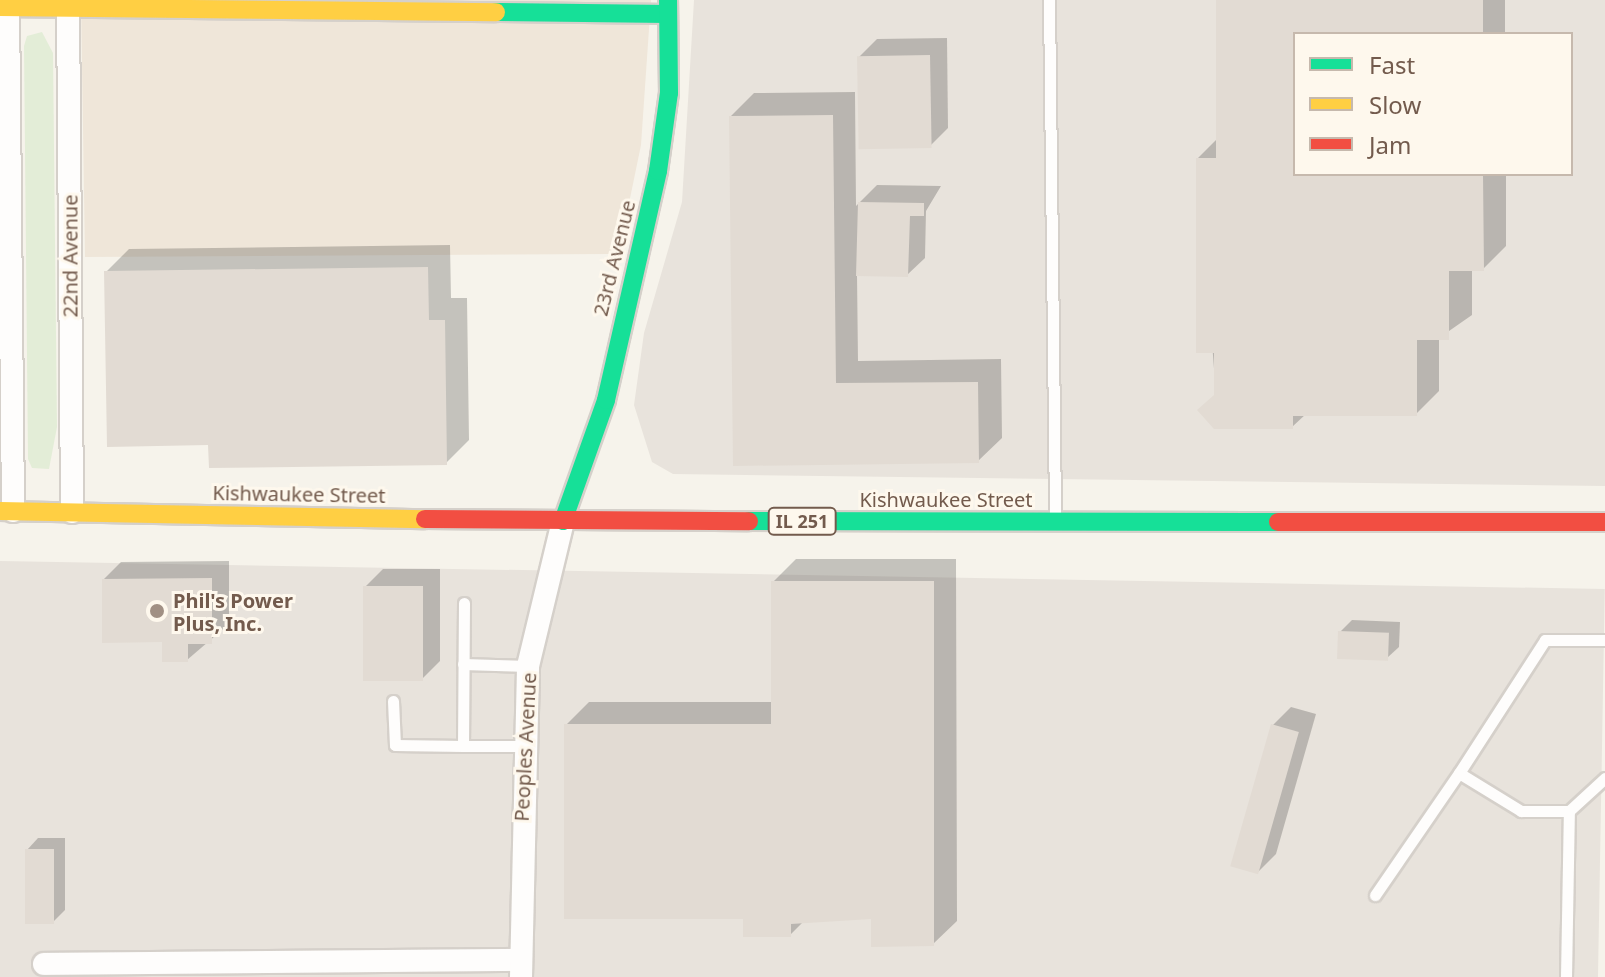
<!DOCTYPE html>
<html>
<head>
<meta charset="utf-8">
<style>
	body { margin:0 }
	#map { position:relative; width:1605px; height:977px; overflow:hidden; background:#f6f3eb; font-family:"Noto Sans",sans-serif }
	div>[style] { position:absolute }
	.residential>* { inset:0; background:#efe6d9 }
	.industrial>* { inset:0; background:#e8e3dc; transform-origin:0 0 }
	.green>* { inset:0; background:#e3edd7 }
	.shadow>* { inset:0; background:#0003 }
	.building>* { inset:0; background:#e2dbd3; transform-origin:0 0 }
	.roads { filter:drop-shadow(2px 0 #d5d0ca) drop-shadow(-2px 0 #d5d0ca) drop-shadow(0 2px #d5d0ca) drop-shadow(0 -2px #d5d0ca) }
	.lane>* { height:11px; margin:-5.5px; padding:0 5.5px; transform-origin:5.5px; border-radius:5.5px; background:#fefdfc }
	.street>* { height:22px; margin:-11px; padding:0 11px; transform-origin:11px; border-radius:11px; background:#fefdfc }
	.fast>* { height:18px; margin:-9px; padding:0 9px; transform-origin:9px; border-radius:9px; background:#16e098 }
	.slow>* { height:18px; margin:-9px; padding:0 9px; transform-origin:9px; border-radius:9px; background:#ffcf43 }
	.jam>* { height:18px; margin:-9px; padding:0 9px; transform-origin:9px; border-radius:9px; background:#f24e42 }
	.dots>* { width:22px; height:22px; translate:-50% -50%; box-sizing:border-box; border:4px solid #fef8ed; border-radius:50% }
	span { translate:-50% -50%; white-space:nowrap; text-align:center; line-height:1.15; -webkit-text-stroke:6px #fef8ed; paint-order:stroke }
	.shield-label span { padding:2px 6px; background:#fef8ed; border:2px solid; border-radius:6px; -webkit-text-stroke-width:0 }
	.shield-label { font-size:18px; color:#735b4d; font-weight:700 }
	.street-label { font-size:20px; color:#735b4d }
	.poi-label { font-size:20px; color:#735b4d; font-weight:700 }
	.left { translate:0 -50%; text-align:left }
	.legend { position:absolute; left:1293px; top:32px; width:280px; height:144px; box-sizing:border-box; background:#fef8ed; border:2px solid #c6b9ad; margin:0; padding:10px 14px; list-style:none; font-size:24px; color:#735b4d }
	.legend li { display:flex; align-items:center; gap:16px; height:40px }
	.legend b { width:40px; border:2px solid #c6b9ad }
</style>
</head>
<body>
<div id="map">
	<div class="residential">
		<i style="clip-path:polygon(81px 0,651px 0,641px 145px,621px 242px,609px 254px,85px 257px)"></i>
	</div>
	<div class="industrial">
		<i style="clip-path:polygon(evenodd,694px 0,1605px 0,1605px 486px,673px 474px,652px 462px,634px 405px,644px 333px,682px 202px,694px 0,1295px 34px,1571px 34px,1571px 174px,1295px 174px,1295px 34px)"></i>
		<i style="left:0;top:561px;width:1605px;height:416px;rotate:1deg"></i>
	</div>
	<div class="green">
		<i style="clip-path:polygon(42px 32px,53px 53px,57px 427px,49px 469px,32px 468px,28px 459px,24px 46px,27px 36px)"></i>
	</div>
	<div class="shadow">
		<i style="clip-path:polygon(1218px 0,1505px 0,1505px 34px,1295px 34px,1295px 174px,1506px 174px,1506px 246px,1483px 269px,1472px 269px,1472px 315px,1439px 338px,1439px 391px,1416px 414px,1306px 414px,1292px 427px,1216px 395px,1198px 158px,1218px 138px)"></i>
		<i style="clip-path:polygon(947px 38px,948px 128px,930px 146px,859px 57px,877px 39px)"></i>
		<i style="clip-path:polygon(855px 92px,856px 206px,877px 185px,941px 186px,926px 211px,925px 258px,907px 275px,857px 274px,858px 361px,1001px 359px,1002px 438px,978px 461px,735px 464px,731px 116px,754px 93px)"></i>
		<i style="clip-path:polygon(450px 245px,451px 298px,467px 298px,469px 440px,446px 463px,210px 443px,106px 272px,129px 249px)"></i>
		<i style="clip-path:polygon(796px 559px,956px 559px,957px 921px,933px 944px,873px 917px,804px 921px,790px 935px,745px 917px,566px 725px,589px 702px,773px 702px,773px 582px)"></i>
		<i style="clip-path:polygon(229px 561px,229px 624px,187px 660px,104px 579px,121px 562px)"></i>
		<i style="clip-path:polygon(383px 569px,440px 569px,440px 661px,422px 679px,365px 587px)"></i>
		<i style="clip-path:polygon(1352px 620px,1400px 622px,1399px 647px,1387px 658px,1340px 632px)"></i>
		<i style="clip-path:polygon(1291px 707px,1316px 714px,1276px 854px,1258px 872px,1273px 725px)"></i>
		<i style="clip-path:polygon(38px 838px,65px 838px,65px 910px,53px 922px,27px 850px)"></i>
	</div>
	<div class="building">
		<i style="clip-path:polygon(1216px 0,1483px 0,1483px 34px,1295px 34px,1295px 174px,1483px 174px,1484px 271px,1449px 271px,1449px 340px,1417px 340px,1417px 416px,1293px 416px,1293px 429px,1214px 429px,1197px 410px,1214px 395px,1214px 353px,1196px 353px,1196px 158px,1216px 158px)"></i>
		<i style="left:930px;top:55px;width:93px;height:73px;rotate:89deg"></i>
		<i style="clip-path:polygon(833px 115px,836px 383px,978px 382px,979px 463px,733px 466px,729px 116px)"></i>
		<i style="clip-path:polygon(858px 202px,924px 203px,924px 216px,910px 216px,908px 277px,856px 276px)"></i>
		<i style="clip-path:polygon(428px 267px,429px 320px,445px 320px,447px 465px,209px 468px,208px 445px,107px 447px,104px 271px)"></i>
		<i style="clip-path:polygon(212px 578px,212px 644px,188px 644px,188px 662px,162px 662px,162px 642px,102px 643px,102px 579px)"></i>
		<i style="clip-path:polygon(771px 581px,934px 581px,934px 946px,871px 947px,871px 919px,791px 924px,791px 937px,743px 937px,743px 919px,564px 919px,564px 724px,771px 724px)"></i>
		<i style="left:363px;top:586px;width:60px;height:95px"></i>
		<i style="left:1338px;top:631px;width:51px;height:28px;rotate:2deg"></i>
		<i style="left:1271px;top:724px;width:29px;height:148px;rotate:16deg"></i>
		<i style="left:25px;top:849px;width:29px;height:75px"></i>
	</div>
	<div class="roads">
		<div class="lane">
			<i style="left:1049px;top:0;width:515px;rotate:89.33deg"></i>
			<i style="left:464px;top:603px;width:143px;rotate:90.4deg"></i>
			<i style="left:463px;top:746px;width:60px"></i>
			<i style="left:1605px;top:640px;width:60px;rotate:180deg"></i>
			<i style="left:1545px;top:640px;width:158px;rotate:122.9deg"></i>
			<i style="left:1459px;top:773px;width:73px;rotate:31.5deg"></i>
			<i style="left:1521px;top:811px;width:48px"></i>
			<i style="left:1569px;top:811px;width:49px;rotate:-42.5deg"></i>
			<i style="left:463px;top:664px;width:65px;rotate:1.8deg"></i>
			<i style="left:393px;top:701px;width:44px;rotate:87.4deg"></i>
			<i style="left:395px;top:745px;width:68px;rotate:0.8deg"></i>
			<i style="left:1375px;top:895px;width:148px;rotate:-55.5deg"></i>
			<i style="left:1566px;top:977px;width:166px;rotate:-89deg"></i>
		</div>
		<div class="street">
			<i style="left:8px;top:0;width:511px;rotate:89.44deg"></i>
			<i style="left:68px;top:0;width:512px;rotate:89.55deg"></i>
			<i style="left:44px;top:964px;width:477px;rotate:-0.5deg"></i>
			<i style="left:521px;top:977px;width:311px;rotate:-88.7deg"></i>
			<i style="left:528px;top:666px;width:149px;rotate:-76.4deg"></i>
		</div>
		<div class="fast">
			<i style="left:496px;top:12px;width:172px;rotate:0.7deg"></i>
			<i style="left:563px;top:521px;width:128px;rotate:-70.4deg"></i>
			<i style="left:606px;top:400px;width:235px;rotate:-77.2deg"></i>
			<i style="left:658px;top:171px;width:79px;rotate:-82deg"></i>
			<i style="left:669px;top:93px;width:93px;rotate:-90.6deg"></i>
			<i style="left:749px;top:521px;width:529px;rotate:0.11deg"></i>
		</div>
		<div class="slow">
			<i style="left:0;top:7px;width:496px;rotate:0.6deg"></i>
			<i style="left:0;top:511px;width:425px;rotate:1.1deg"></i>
		</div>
		<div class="jam">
			<i style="left:425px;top:519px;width:324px;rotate:0.4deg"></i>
			<i style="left:1278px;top:522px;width:327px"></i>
		</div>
	</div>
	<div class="dots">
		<i style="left:157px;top:611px;background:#a19084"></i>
	</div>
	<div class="shield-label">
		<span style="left:802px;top:521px">IL 251</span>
	</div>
	<div class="street-label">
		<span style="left:70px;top:256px;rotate:-90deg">22nd Avenue</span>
		<span style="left:614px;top:258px;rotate:-76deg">23rd Avenue</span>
		<span style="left:299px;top:494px;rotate:1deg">Kishwaukee Street</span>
		<span style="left:946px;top:499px">Kishwaukee Street</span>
		<span style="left:525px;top:747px;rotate:-87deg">Peoples Avenue</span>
	</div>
	<div class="poi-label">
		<span class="left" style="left:173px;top:612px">Phil's Power<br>Plus, Inc.</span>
	</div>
	<ul class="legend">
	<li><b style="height:10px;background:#16e098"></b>Fast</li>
	<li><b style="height:10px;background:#ffcf43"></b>Slow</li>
	<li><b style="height:10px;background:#f24e42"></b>Jam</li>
	</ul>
</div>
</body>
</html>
